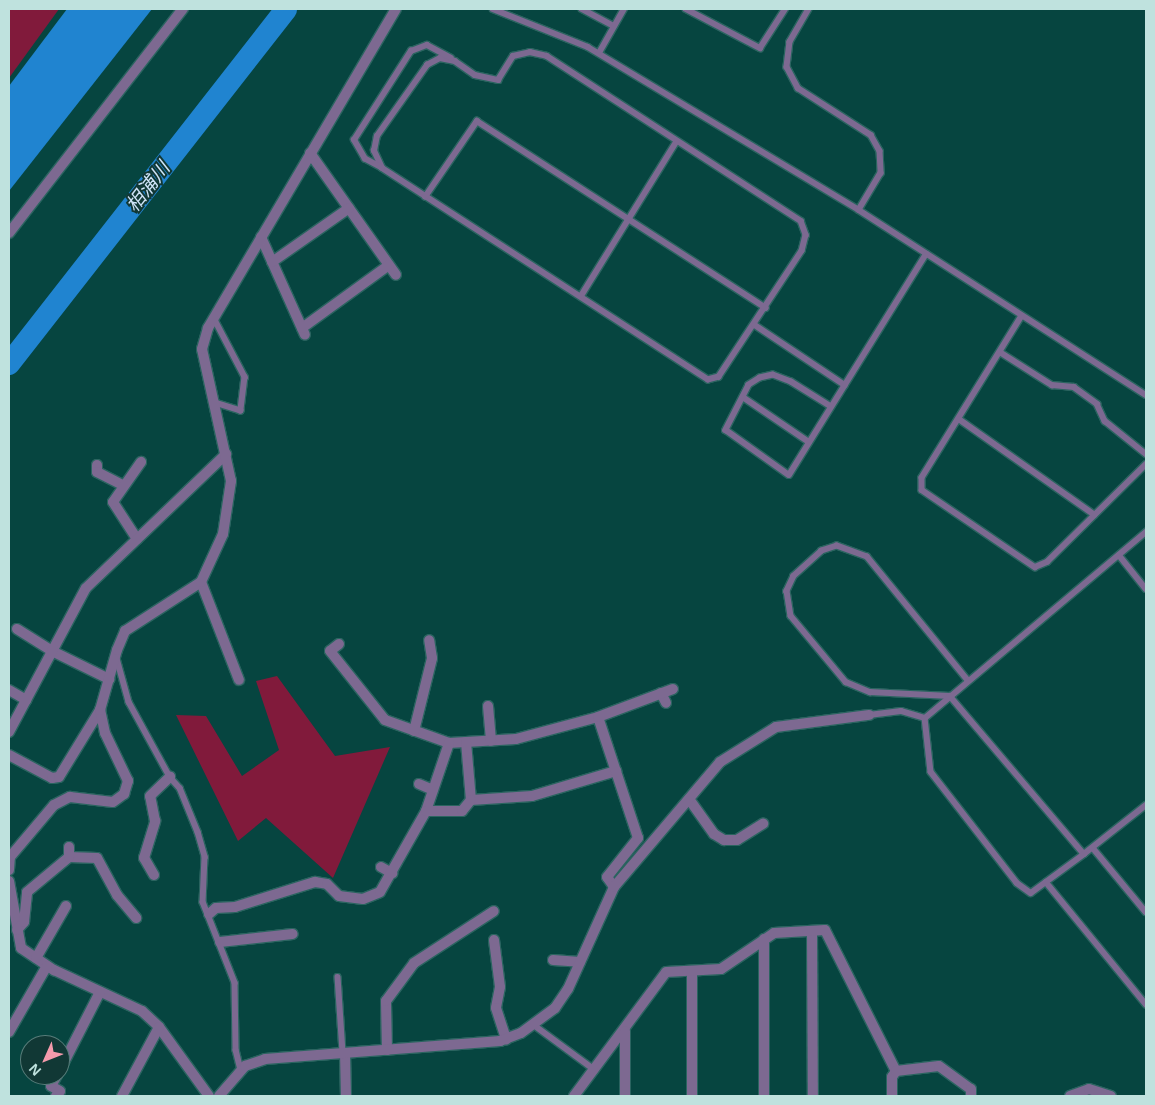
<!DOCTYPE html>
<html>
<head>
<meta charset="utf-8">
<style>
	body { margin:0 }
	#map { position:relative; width:1155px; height:1105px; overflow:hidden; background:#064540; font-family:Helvetica,"Noto Sans JP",sans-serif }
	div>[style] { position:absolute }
	.green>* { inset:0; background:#811a3b }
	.water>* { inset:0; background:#2084d0 }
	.river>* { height:22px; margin:-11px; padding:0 11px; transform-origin:11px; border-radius:11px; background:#2084d0 }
	.roads { filter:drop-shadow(1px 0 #2b6460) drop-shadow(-1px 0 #2b6460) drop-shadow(0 1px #2b6460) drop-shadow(0 -1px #2b6460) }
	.lane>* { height:5.5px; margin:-2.75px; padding:0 2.75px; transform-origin:2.75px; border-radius:2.75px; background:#7d6991 }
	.street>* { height:10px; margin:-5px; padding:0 5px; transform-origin:5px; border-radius:5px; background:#7d6991 }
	span { translate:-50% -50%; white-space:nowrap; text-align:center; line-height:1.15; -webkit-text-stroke:4px #113835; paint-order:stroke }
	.water-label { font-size:19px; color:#d0e4f8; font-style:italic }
	.frame { position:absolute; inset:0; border:10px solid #bfe2de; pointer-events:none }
	.north { position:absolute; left:20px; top:1035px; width:50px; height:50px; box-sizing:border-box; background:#113835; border:1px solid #577c79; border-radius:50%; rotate:226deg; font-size:14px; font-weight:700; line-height:20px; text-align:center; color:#bfe2de }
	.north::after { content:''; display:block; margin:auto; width:18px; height:22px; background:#f39aab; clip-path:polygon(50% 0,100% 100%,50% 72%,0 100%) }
</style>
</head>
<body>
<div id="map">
	<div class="green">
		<i style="clip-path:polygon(9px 9px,59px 9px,9px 78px)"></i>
		<i style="clip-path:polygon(277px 676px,335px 756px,390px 747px,333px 878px,266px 818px,238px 841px,176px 715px,206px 716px,242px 776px,279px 750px,256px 681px)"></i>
	</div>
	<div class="water">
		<i style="clip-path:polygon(67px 9px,152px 9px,9px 191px,9px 86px)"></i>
	</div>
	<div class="river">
		<i style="left:9px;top:364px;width:450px;rotate:-52deg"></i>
	</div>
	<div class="roads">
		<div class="lane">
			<i style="left:493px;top:9px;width:102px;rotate:21.8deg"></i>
			<i style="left:588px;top:47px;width:316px;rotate:31deg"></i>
			<i style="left:859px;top:210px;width:341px;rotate:32.8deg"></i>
			<i style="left:582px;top:9px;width:36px;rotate:28deg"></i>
			<i style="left:686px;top:9px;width:84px;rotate:27.8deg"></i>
			<i style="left:760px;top:48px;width:46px;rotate:-57.3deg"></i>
			<i style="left:809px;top:9px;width:38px;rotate:120deg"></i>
			<i style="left:790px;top:42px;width:25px;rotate:97deg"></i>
			<i style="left:787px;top:67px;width:24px;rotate:62deg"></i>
			<i style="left:798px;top:88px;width:87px;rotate:32.8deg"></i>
			<i style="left:871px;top:135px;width:18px;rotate:61deg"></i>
			<i style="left:880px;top:151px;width:22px;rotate:87deg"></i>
			<i style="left:881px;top:173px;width:43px;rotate:120.7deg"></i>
			<i style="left:530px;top:52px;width:17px;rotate:13deg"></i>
			<i style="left:547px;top:56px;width:303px;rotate:33deg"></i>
			<i style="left:801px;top:221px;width:15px;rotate:70deg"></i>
			<i style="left:806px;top:235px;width:16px;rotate:104deg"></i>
			<i style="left:802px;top:251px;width:151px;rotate:123.4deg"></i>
			<i style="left:719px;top:377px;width:11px;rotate:165deg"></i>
			<i style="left:708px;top:380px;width:389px;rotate:-147deg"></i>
			<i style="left:382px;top:168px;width:19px;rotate:-115deg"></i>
			<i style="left:374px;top:151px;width:15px;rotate:-79deg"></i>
			<i style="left:377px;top:136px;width:87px;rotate:-54.8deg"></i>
			<i style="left:427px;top:65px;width:15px;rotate:-28deg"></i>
			<i style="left:440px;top:58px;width:15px;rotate:11deg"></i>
			<i style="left:455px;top:61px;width:24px;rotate:35deg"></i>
			<i style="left:475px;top:75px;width:24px;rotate:12deg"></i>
			<i style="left:498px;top:80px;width:28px;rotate:-58deg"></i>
			<i style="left:513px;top:56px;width:17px;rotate:-13deg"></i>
			<i style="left:599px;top:53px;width:51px;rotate:-60.4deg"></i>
			<i style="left:382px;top:168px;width:19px;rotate:-152deg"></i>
			<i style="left:365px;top:159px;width:22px;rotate:-120deg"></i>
			<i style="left:354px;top:140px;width:106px;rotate:-57.4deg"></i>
			<i style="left:411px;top:51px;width:17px;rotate:-21deg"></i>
			<i style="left:427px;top:45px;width:27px;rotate:28deg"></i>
			<i style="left:425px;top:197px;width:92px;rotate:-55.6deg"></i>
			<i style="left:477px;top:121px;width:344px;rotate:32.9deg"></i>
			<i style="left:581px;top:296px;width:181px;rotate:-58.3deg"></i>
			<i style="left:1022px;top:316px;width:190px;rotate:121.7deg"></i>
			<i style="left:922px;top:478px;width:12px;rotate:90deg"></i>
			<i style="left:922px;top:490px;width:137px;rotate:34.3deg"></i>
			<i style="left:1035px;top:567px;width:13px;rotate:-23deg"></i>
			<i style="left:1047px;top:562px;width:139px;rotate:-44.7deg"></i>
			<i style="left:214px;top:318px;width:67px;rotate:62.3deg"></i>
			<i style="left:245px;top:377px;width:34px;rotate:97deg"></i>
			<i style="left:241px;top:411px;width:28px;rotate:-163deg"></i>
			<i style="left:755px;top:325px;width:108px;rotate:33.7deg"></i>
			<i style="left:1000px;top:352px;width:62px;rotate:32.4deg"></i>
			<i style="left:1052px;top:385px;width:22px;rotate:5deg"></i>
			<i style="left:1074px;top:387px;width:29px;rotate:36deg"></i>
			<i style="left:1097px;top:404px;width:19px;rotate:65deg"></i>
			<i style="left:1105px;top:421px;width:53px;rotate:38.8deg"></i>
			<i style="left:743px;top:397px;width:80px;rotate:34.3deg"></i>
			<i style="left:831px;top:407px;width:47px;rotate:-148deg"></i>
			<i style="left:791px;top:382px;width:19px;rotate:-159deg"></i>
			<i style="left:773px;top:375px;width:13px;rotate:167deg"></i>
			<i style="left:760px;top:378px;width:13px;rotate:148deg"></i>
			<i style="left:749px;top:385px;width:51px;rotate:117.1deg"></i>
			<i style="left:726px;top:430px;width:77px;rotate:35.5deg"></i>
			<i style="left:789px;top:475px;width:260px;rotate:-58.2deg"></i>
			<i style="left:959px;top:419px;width:166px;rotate:35.2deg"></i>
			<i style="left:1119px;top:555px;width:43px;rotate:51.5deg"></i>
			<i style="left:116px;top:655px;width:49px;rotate:74.5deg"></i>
			<i style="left:129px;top:702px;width:85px;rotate:61.3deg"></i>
			<i style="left:170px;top:777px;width:15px;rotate:48deg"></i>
			<i style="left:180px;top:788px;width:48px;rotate:67.8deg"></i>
			<i style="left:198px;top:832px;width:26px;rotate:74deg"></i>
			<i style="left:205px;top:857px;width:45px;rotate:92.5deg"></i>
			<i style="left:203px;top:902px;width:87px;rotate:68.4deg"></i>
			<i style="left:235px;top:983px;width:67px;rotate:89.1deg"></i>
			<i style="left:236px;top:1050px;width:21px;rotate:76deg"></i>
			<i style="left:968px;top:681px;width:160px;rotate:-129.2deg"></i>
			<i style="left:867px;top:557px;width:32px;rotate:-160deg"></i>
			<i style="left:837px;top:546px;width:16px;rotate:162deg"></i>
			<i style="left:822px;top:551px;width:38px;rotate:138deg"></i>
			<i style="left:794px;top:576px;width:17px;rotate:115deg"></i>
			<i style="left:787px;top:591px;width:25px;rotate:81deg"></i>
			<i style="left:791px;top:616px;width:86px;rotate:50.2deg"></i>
			<i style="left:846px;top:682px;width:26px;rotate:23deg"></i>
			<i style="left:870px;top:692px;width:80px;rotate:2.9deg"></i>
			<i style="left:950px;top:696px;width:207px;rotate:49.7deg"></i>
			<i style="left:1084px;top:854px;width:79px;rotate:-38.3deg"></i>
			<i style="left:869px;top:715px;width:32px;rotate:-7deg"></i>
			<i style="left:901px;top:711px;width:25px;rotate:16deg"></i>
			<i style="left:925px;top:718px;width:289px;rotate:-40.1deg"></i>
			<i style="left:925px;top:718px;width:54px;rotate:83.7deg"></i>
			<i style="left:931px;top:772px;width:140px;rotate:52.2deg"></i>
			<i style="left:1017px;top:883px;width:17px;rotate:36deg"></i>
			<i style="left:1031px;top:893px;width:66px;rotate:-36.3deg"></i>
			<i style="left:1093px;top:848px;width:83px;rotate:50.4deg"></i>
			<i style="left:1046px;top:882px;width:158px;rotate:50.7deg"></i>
			<i style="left:338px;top:977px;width:76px;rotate:86.2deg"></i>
			<i style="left:534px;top:1025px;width:76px;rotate:36.4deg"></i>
		</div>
		<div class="street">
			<i style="left:310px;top:153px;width:149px;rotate:54.8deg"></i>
			<i style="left:9px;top:233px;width:284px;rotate:-52.2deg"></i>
			<i style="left:261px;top:237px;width:107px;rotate:65.8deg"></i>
			<i style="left:272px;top:262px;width:94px;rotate:-35deg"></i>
			<i style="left:302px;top:328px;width:107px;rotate:-35.9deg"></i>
			<i style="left:97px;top:465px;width:7px;rotate:90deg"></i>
			<i style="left:97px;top:472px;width:30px;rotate:27deg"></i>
			<i style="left:137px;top:539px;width:44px;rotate:-123deg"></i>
			<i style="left:113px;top:502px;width:49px;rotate:-55deg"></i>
			<i style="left:201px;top:582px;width:105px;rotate:68.8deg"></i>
			<i style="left:17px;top:629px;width:41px;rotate:32.2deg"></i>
			<i style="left:52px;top:651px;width:64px;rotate:26.2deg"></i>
			<i style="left:339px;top:644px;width:11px;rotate:142deg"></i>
			<i style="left:330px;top:651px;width:88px;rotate:51.4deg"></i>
			<i style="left:385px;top:720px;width:68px;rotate:19.8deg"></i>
			<i style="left:449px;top:743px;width:67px;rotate:-3.4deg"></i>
			<i style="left:516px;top:739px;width:85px;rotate:-15deg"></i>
			<i style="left:9px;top:690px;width:20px;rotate:30deg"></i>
			<i style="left:661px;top:693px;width:11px;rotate:63deg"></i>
			<i style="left:488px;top:706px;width:35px;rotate:85deg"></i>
			<i style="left:414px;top:731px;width:75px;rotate:-76.1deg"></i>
			<i style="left:432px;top:658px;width:18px;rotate:-99deg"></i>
			<i style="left:9px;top:732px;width:163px;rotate:-61.9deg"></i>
			<i style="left:86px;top:588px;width:194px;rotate:-43.7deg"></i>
			<i style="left:466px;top:742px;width:58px;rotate:85.1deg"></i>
			<i style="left:471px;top:800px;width:61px;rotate:-3.8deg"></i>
			<i style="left:532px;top:796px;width:88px;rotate:-16.6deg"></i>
			<i style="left:9px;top:755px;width:49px;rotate:28.1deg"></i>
			<i style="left:52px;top:778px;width:7px;rotate:-8deg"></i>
			<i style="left:59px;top:777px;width:79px;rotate:-58.5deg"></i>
			<i style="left:419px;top:784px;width:15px;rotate:23deg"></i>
			<i style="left:689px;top:799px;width:43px;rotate:54.5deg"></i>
			<i style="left:714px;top:834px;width:12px;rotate:31deg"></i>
			<i style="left:724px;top:840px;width:13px"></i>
			<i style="left:737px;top:840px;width:31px;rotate:-32deg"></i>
			<i style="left:426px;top:811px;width:72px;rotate:-71.3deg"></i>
			<i style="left:69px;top:857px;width:28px;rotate:2deg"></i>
			<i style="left:97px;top:858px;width:42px;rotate:61.6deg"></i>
			<i style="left:117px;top:895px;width:30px;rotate:50deg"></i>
			<i style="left:381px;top:867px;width:13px;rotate:29deg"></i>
			<i style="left:9px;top:870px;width:13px;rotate:-86deg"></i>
			<i style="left:10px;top:857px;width:68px;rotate:-49.8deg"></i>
			<i style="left:54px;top:805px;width:18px;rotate:-27deg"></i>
			<i style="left:70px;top:797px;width:43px;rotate:6.6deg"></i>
			<i style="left:113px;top:802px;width:14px;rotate:-36deg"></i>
			<i style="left:124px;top:794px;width:14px;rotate:-73deg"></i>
			<i style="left:128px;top:781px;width:53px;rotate:-115.6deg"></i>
			<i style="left:105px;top:733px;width:24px;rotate:-102deg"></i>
			<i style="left:100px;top:710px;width:62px;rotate:-74.2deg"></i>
			<i style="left:117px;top:650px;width:21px;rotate:-67deg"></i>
			<i style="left:125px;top:631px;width:90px;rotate:-32.8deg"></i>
			<i style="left:201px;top:582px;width:53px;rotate:-65.4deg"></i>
			<i style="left:223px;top:534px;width:54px;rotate:-81.4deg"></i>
			<i style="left:231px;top:481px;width:135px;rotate:-102.4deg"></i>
			<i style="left:202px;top:349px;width:22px;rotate:-74deg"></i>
			<i style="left:208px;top:328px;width:370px;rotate:-59.5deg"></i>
			<i style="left:154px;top:875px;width:20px;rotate:-120deg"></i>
			<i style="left:144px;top:858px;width:39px;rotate:-73deg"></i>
			<i style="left:155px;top:821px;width:25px;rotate:-101deg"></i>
			<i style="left:150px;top:796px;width:28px;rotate:-44deg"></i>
			<i style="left:9px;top:881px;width:68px;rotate:79.8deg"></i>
			<i style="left:21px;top:948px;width:40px;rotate:34deg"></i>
			<i style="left:54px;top:970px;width:97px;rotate:25deg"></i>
			<i style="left:142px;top:1011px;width:23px;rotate:43deg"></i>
			<i style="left:159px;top:1027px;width:85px;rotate:54.1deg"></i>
			<i style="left:614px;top:887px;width:12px;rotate:-125deg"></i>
			<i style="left:607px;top:877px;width:50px;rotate:-51.5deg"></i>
			<i style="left:638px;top:838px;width:127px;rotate:-108.3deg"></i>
			<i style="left:598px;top:717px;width:80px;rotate:-20.5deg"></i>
			<i style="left:209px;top:914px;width:9px;rotate:-41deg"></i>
			<i style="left:216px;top:908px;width:19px;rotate:-3deg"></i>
			<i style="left:235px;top:907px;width:84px;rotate:-17.4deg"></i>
			<i style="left:315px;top:882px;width:12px;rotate:9deg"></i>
			<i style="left:327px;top:884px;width:17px;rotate:45deg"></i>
			<i style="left:339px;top:896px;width:24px;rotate:7deg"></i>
			<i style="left:363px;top:899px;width:18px;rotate:-22deg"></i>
			<i style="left:380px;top:892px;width:93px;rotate:-60.4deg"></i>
			<i style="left:426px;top:811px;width:36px"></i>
			<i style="left:462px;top:811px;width:14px;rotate:-51deg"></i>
			<i style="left:17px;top:930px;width:11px;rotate:-49deg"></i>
			<i style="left:24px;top:922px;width:30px;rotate:-84deg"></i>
			<i style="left:27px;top:892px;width:55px;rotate:-39.8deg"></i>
			<i style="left:69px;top:857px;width:10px;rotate:-90deg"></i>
			<i style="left:812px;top:931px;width:165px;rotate:89.7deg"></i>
			<i style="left:494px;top:940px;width:47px;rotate:82.7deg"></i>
			<i style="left:500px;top:987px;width:21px;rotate:101deg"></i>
			<i style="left:496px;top:1008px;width:33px;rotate:72deg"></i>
			<i style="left:220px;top:942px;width:73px;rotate:-6.3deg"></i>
			<i style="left:36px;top:958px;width:60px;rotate:-60deg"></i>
			<i style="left:553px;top:960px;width:27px;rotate:4deg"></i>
			<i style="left:692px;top:973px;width:123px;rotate:90deg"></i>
			<i style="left:9px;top:1032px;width:76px;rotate:-60.1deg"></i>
			<i style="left:387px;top:1050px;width:49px;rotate:-91.2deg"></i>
			<i style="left:386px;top:1001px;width:47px;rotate:-53.6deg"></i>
			<i style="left:414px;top:963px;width:95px;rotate:-33deg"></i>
			<i style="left:345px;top:1053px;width:43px;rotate:88.7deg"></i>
			<i style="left:60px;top:1070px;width:88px;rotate:-62.9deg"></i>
			<i style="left:56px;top:1096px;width:6px;rotate:-51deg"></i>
			<i style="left:60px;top:1091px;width:10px;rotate:-151deg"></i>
			<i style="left:51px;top:1086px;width:13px;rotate:-61deg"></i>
			<i style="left:122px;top:1096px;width:78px;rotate:-61.8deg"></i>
			<i style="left:219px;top:1096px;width:40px;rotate:-49deg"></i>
			<i style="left:245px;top:1066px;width:21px;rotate:-19deg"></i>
			<i style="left:265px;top:1059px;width:236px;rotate:-4.4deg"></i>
			<i style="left:500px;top:1041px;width:22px;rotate:-21deg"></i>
			<i style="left:521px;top:1033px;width:42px;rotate:-36.3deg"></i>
			<i style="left:555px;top:1008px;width:23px;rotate:-56deg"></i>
			<i style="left:568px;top:989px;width:112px;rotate:-65.7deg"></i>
			<i style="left:614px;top:887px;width:164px;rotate:-49.7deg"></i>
			<i style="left:720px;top:762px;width:66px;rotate:-32deg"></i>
			<i style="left:776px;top:727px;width:94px;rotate:-7.4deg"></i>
			<i style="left:574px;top:1096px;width:154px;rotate:-53.4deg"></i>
			<i style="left:666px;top:972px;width:55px;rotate:-3.1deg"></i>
			<i style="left:721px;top:969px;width:64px;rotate:-34.2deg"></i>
			<i style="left:774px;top:933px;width:51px;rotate:-3.4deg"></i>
			<i style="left:825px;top:930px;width:158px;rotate:63.3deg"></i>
			<i style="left:625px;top:1096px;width:65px;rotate:-90deg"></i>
			<i style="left:764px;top:1096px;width:157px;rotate:-90deg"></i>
			<i style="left:892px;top:1096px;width:19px;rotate:-90deg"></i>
			<i style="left:892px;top:1077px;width:7px;rotate:-56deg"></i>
			<i style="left:896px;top:1071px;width:43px;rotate:-6.6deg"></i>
			<i style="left:939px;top:1066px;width:39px;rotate:36deg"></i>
			<i style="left:971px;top:1089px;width:7px;rotate:90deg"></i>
			<i style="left:1070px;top:1096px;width:20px;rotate:-20deg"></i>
			<i style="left:1089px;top:1089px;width:23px;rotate:18deg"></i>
		</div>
	</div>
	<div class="water-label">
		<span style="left:148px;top:187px;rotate:-52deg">相浦川</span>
	</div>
	<div class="frame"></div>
	<div class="north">N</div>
</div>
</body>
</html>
